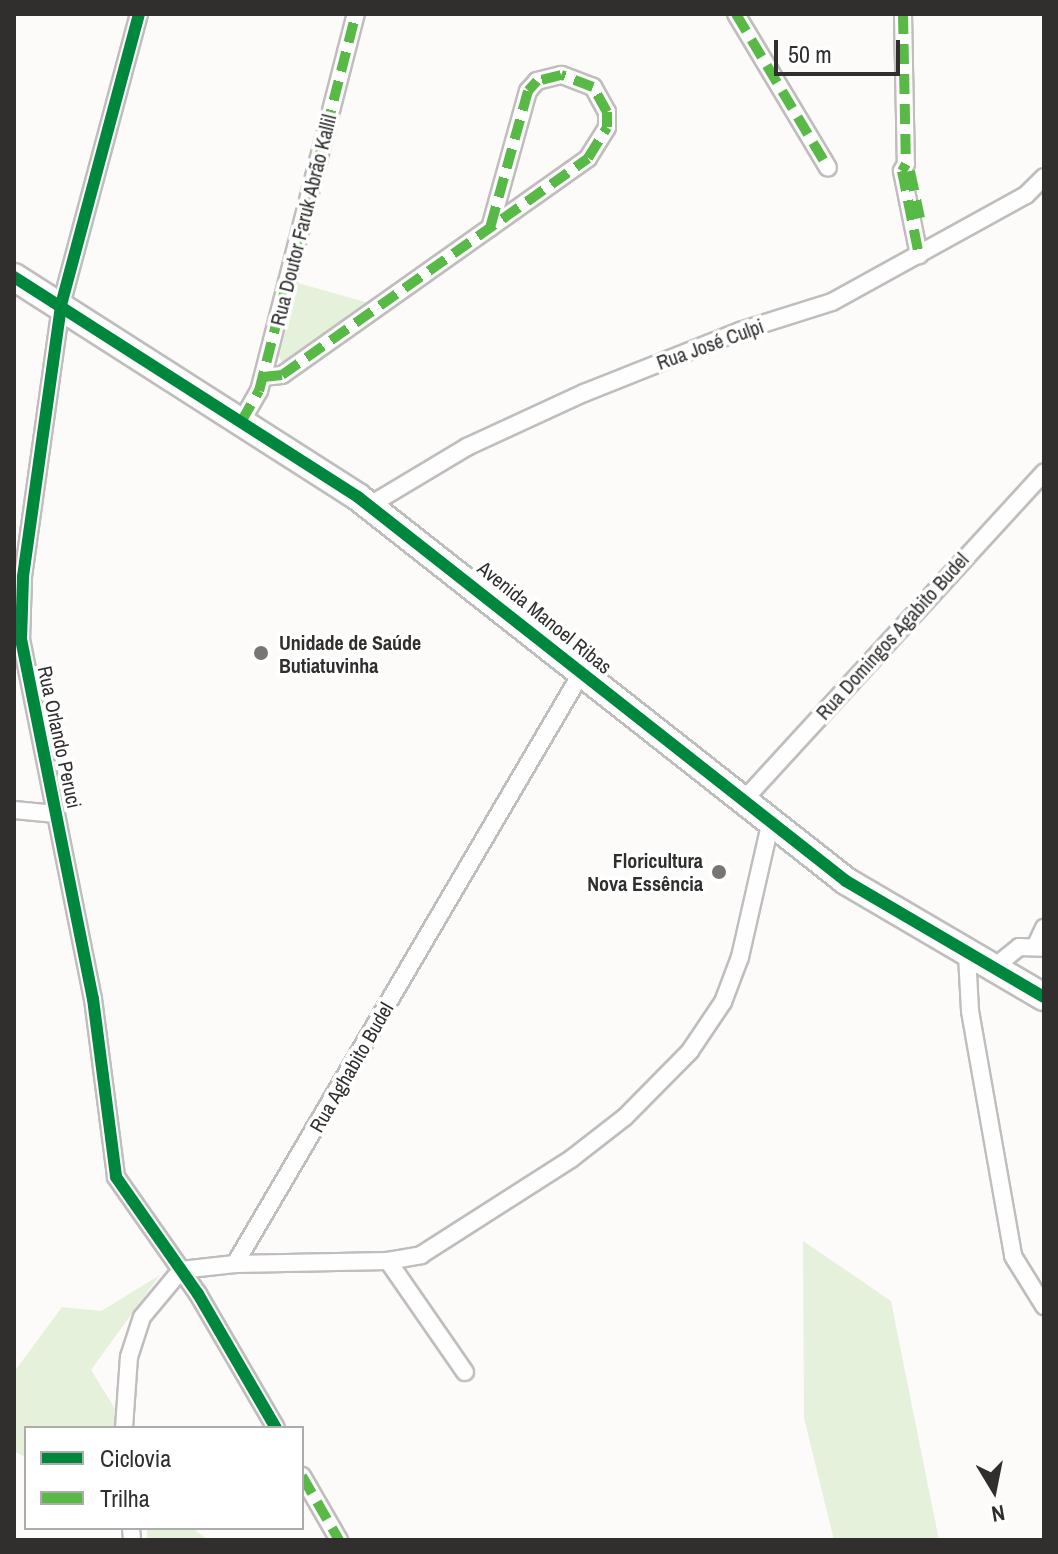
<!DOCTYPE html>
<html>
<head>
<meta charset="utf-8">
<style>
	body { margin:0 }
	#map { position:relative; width:1058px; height:1554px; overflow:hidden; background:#fdfbf9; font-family:"Archivo Narrow",sans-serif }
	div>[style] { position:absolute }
	.green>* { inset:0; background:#e6f1dc }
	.roads { filter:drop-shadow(2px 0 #c0bebd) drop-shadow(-2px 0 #c0bebd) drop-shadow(0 2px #c0bebd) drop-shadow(0 -2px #c0bebd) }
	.street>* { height:16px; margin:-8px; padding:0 8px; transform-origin:8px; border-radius:8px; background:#fffefe }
	.primary>* { height:26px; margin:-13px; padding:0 13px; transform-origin:13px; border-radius:13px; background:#fffefe }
	.quiet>* { height:10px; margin-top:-5px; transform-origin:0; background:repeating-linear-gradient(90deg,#58b947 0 20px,transparent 0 30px) }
	.cycleway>* { height:12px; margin:-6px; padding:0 6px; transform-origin:6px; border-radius:6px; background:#00873e }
	.dots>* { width:22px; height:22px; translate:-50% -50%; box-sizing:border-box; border:4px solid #fff; border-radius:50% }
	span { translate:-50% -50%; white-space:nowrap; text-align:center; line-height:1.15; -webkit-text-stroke:7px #fff; paint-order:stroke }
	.street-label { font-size:20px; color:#302f2e }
	.poi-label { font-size:20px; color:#302f2e; font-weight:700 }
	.left { translate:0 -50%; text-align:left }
	.right { translate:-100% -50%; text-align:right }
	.frame { position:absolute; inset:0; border:16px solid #302f2e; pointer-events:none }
	.legend { position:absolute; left:24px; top:1426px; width:280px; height:104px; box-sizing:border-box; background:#fff; border:2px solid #acacab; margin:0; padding:10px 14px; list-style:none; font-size:24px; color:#302f2e }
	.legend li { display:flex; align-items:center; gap:16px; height:40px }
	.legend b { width:40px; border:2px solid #acacab }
	.north { position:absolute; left:954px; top:1450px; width:80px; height:80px; -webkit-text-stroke:6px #fff; paint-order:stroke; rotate:170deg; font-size:22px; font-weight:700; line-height:32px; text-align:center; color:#302f2e }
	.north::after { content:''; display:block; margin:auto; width:28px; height:36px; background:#302f2e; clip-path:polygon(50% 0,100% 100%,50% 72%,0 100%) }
	.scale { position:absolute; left:774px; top:40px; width:126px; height:36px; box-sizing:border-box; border:4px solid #302f2e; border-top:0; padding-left:10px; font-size:24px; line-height:28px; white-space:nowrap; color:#302f2e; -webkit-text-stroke:6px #fff; paint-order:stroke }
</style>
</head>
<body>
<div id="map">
	<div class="green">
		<i style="clip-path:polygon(298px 283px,376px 305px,283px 365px,279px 356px)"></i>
		<i style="clip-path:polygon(803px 1241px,891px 1301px,939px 1540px,834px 1540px,804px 1418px)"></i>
		<i style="clip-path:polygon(160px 1275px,91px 1370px,127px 1428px,26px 1428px,26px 1458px,14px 1451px,14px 1372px,62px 1307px,101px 1311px)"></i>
		<i style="clip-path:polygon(147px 1528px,193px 1528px,208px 1540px,147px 1540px)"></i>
	</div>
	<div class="roads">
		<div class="street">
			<i style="left:139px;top:14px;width:302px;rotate:105deg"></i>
			<i style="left:61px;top:306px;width:274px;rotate:98deg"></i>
			<i style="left:23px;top:577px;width:62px;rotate:91.8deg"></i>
			<i style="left:21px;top:639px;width:367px;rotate:78.7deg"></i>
			<i style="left:93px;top:999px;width:179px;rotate:82.6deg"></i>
			<i style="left:116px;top:1177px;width:143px;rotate:55deg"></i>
			<i style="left:198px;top:1294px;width:155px;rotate:59.8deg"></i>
			<i style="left:736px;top:14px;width:179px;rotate:59.1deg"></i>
			<i style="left:903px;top:14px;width:150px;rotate:88.9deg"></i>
			<i style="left:906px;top:164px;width:8px;rotate:120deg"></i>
			<i style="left:902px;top:171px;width:86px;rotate:78.6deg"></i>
			<i style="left:263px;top:377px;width:19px;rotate:-6deg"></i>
			<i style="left:282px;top:375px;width:375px;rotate:-35.3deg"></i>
			<i style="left:588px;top:158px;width:36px;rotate:-58deg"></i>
			<i style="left:607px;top:127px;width:15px;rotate:-90deg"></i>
			<i style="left:607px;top:112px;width:29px;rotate:-119deg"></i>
			<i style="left:593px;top:87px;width:34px;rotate:-159deg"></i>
			<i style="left:561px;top:75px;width:25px;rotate:166deg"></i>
			<i style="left:537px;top:81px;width:13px;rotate:132deg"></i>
			<i style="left:528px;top:91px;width:142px;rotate:105.5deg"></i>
			<i style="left:241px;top:422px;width:36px;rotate:-60deg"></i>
			<i style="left:259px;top:391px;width:389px;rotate:-75.6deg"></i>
			<i style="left:370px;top:505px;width:113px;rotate:-30.9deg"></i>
			<i style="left:467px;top:447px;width:129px;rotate:-24.8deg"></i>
			<i style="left:584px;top:393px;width:168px;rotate:-21.7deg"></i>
			<i style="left:740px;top:331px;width:96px;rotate:-17.5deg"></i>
			<i style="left:832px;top:302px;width:222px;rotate:-28.9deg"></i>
			<i style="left:1026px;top:195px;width:25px;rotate:-45deg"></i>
			<i style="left:742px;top:802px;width:447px;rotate:-47.5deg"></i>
			<i style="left:14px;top:810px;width:42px;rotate:5.4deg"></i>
			<i style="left:1036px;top:945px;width:19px;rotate:-65deg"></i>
			<i style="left:967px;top:955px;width:56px;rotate:86.9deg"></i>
			<i style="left:970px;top:1011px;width:249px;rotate:80deg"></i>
			<i style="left:1013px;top:1256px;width:59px;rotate:58.2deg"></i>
			<i style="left:992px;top:969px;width:35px;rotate:-39deg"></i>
			<i style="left:1019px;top:947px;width:25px;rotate:2deg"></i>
			<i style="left:388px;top:1261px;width:135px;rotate:55.3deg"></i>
			<i style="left:235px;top:1264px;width:153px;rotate:-1.1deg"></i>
			<i style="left:388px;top:1261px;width:34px;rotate:-10deg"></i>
			<i style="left:421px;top:1255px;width:178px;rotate:-32.6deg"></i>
			<i style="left:571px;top:1159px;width:68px;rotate:-37.9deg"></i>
			<i style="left:625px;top:1117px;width:93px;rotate:-45.4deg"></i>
			<i style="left:690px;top:1051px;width:59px;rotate:-56deg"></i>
			<i style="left:723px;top:1002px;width:48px;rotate:-69.3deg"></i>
			<i style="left:740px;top:957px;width:135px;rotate:-77.2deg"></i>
			<i style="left:124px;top:1428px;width:71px;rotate:-86deg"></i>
			<i style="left:129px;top:1357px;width:42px;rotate:-72deg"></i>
			<i style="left:142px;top:1317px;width:61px;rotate:-50.3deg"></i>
			<i style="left:181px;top:1270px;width:54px;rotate:-6.3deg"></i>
			<i style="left:235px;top:1264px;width:686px;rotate:-59.62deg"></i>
			<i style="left:302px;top:1476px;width:74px;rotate:60deg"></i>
			<i style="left:131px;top:1528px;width:12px;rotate:85deg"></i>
		</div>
		<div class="primary">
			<i style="left:14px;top:277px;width:408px;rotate:32.6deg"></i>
			<i style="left:358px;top:497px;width:621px;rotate:38.2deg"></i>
			<i style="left:846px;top:881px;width:229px;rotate:30.4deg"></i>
		</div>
	</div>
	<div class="quiet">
		<i style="left:736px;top:14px;width:179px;rotate:59.1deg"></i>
		<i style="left:903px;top:14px;width:150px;rotate:88.9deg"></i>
		<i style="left:906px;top:164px;width:8px;rotate:120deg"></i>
		<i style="left:902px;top:171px;width:86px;rotate:78.6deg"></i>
		<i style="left:910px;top:171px;width:48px;rotate:78deg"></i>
		<i style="left:263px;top:377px;width:19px;rotate:-6deg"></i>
		<i style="left:282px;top:375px;width:375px;rotate:-35.3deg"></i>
		<i style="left:588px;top:158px;width:36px;rotate:-58deg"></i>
		<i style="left:607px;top:127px;width:15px;rotate:-90deg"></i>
		<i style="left:607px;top:112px;width:29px;rotate:-119deg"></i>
		<i style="left:593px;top:87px;width:34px;rotate:-159deg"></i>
		<i style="left:561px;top:75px;width:25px;rotate:166deg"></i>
		<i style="left:537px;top:81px;width:13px;rotate:132deg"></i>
		<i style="left:528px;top:91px;width:142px;rotate:105.5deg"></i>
		<i style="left:241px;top:422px;width:36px;rotate:-60deg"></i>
		<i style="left:259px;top:391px;width:389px;rotate:-75.6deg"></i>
		<i style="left:302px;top:1476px;width:74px;rotate:60deg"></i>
	</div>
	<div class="cycleway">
		<i style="left:139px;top:14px;width:302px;rotate:105deg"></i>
		<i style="left:61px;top:306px;width:274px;rotate:98deg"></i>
		<i style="left:23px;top:577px;width:62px;rotate:91.8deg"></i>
		<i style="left:21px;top:639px;width:367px;rotate:78.7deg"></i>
		<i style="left:93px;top:999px;width:179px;rotate:82.6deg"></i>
		<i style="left:116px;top:1177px;width:143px;rotate:55deg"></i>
		<i style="left:198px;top:1294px;width:155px;rotate:59.8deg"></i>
		<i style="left:14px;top:277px;width:408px;rotate:32.6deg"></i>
		<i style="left:358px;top:497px;width:621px;rotate:38.2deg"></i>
		<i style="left:846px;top:881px;width:229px;rotate:30.4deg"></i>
	</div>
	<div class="dots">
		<i style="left:261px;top:653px;background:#787675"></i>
		<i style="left:719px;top:872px;background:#787675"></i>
	</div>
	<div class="street-label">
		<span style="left:303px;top:220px;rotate:-76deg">Rua Doutor Faruk Abrão Kallil</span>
		<span style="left:710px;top:344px;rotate:-20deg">Rua José Culpi</span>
		<span style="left:545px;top:617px;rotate:39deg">Avenida Manoel Ribas</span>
		<span style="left:892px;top:636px;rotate:-48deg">Rua Domingos Agabito Budel</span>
		<span style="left:60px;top:737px;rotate:78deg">Rua Orlando Peruci</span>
		<span style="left:351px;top:1067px;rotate:-60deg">Rua Aghabito Budel</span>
	</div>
	<div class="poi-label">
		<span class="left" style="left:279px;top:654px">Unidade de Saúde<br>Butiatuvinha</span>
		<span class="right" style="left:703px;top:872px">Floricultura<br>Nova Essência</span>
	</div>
	<div class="frame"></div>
	<ul class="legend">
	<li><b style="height:10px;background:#00873e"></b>Ciclovia</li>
	<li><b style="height:10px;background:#58b947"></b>Trilha</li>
	</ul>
	<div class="north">N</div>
	<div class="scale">50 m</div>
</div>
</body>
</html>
